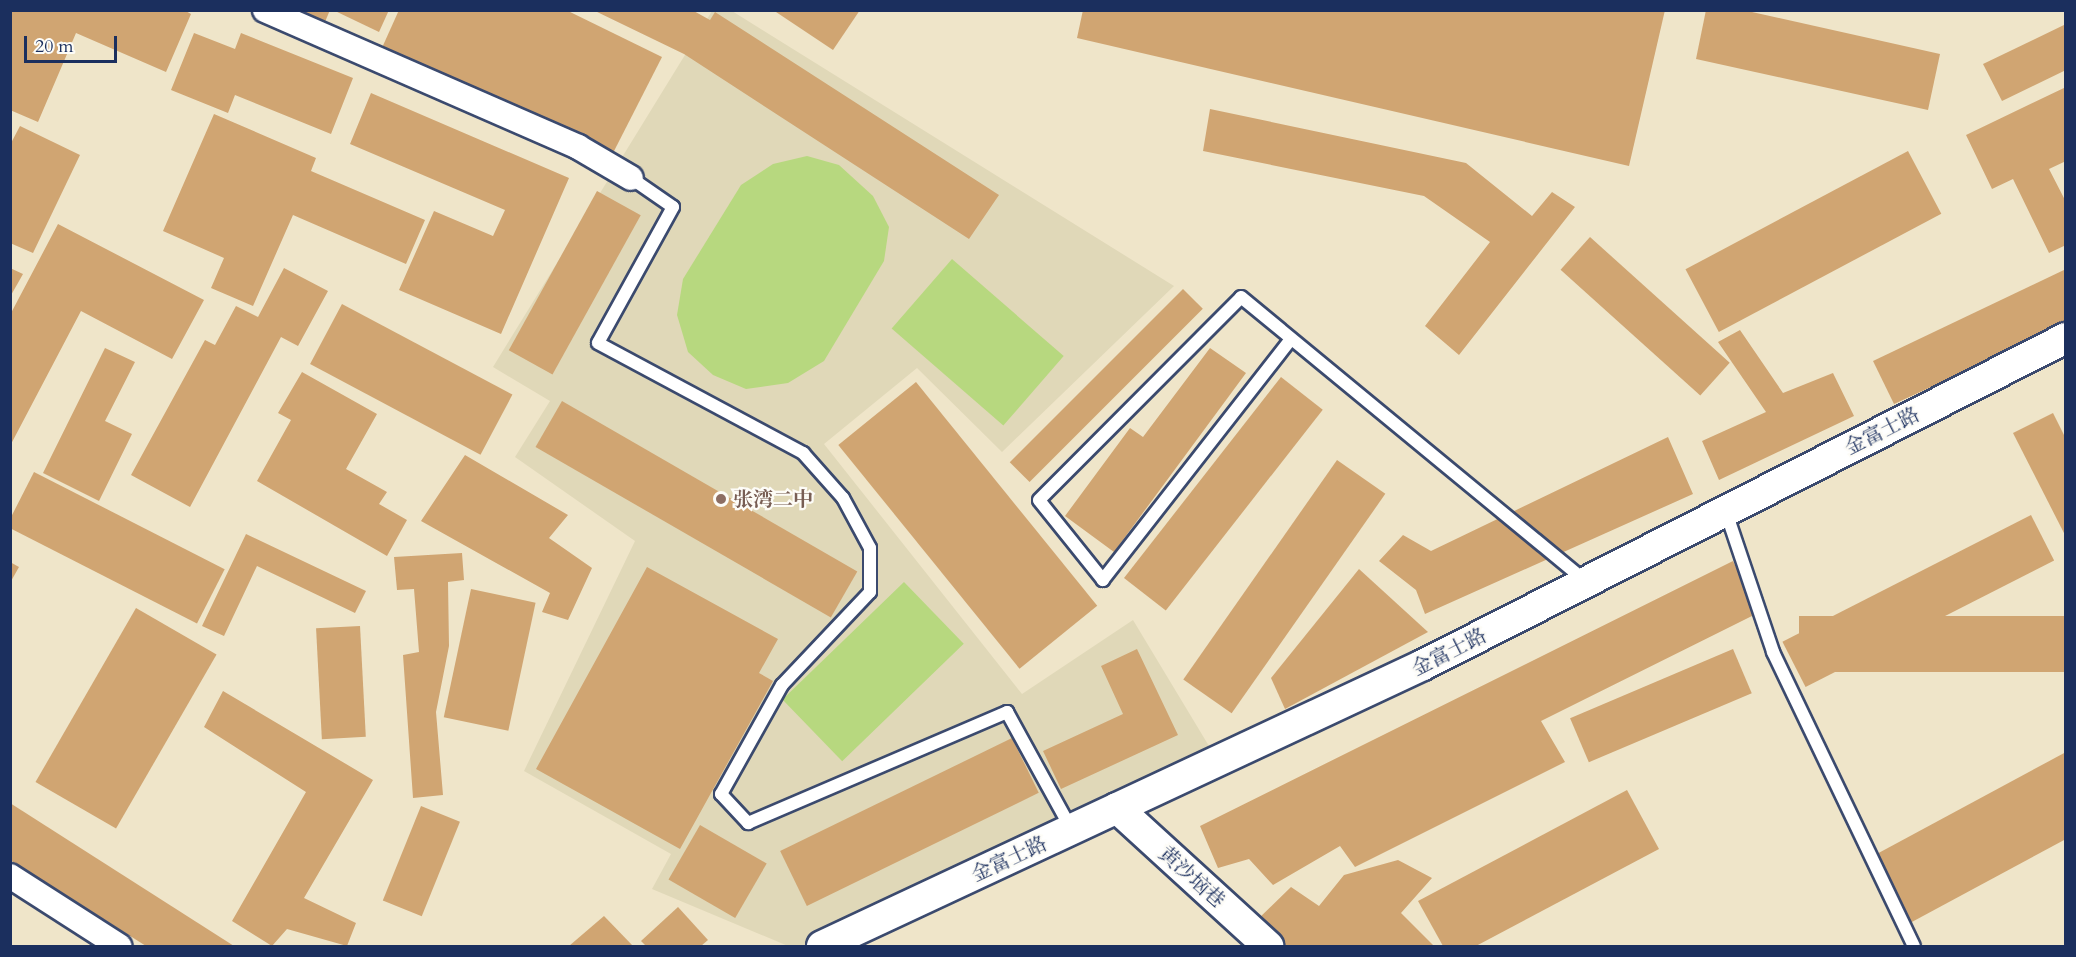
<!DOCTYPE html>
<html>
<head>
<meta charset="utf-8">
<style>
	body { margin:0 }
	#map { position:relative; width:2076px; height:957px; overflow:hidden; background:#efe5c9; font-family:Cardo,"Noto Serif SC",serif }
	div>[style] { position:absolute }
	.built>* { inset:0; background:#e0d8b8 }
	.green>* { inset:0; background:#b7d87f; transform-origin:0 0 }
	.building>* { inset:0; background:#d0a572; transform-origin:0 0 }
	.roads { filter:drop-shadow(2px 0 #3b4a6e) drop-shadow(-2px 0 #3b4a6e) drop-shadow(0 2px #3b4a6e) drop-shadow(0 -2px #3b4a6e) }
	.service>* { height:12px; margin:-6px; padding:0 6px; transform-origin:6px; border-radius:6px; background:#fff }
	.minor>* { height:24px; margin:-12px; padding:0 12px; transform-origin:12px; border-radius:12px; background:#fff }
	.tertiary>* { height:30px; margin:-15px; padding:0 15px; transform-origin:15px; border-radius:15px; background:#fff }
	.dots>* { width:16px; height:16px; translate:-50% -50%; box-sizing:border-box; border:3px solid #fdfcf7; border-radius:50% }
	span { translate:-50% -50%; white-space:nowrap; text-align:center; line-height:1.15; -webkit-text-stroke:4.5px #fdfcf7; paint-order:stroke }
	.street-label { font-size:20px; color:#1b2f5e }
	.education-label { font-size:20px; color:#785e54; font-weight:700 }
	.left { translate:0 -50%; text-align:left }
	.frame { position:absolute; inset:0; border:12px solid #1b2f5e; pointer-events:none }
	.scale { position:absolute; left:24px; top:36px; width:93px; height:27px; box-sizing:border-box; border:3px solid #1b2f5e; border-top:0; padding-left:8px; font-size:18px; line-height:21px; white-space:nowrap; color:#1b2f5e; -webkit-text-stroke:4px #fdfcf7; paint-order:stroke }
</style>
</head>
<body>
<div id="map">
	<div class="built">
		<i style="clip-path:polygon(712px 11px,732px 11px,1174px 286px,1002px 452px,917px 368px,824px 444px,1022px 694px,1133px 620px,1218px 761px,822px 946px,788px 946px,652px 889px,671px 854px,524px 771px,635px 541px,515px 457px,550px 401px,493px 367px)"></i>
	</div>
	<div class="green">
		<i style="clip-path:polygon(807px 156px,839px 165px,873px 196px,889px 227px,884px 261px,824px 361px,788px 383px,746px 389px,713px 375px,688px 352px,677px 315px,683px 279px,741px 185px,773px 164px)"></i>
		<i style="left:952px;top:259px;width:148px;height:92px;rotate:41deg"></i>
		<i style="left:904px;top:582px;width:86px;height:169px;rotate:46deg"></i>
	</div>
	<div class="building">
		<i style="clip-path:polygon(10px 10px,184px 10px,191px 14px,166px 72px,76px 33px,38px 122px,10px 110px)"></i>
		<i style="clip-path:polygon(281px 10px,330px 10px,322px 29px)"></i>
		<i style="clip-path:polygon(333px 10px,389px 10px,379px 32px)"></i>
		<i style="clip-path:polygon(399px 10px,566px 10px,662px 57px,612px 155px,381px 50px)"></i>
		<i style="clip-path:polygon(593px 10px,692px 10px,710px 20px,715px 12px,999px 195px,969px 239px,684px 54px)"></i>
		<i style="clip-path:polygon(773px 10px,860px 10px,833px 50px)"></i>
		<i style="clip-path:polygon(1083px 10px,1665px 10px,1629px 166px,1077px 38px)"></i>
		<i style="clip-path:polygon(1706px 10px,1743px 10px,1940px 54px,1928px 110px,1696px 59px)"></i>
		<i style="clip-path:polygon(2066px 24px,2066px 70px,2002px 101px,1983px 64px)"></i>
		<i style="clip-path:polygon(194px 33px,235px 49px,241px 33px,353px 78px,331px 134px,235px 95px,228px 113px,171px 90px)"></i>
		<i style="clip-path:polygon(2066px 87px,2066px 161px,2049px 169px,2066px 202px,2066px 245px,2049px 253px,2013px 179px,1992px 189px,1966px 135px)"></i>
		<i style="clip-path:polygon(371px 93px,569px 178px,501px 334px,399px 290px,434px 211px,493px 236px,505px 210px,350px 144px)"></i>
		<i style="clip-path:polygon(1210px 109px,1466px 163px,1532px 216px,1552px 192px,1575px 207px,1459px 355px,1425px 326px,1490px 242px,1424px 196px,1203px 151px)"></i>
		<i style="clip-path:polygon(214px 114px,316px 158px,311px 171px,425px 220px,406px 264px,293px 215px,253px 306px,211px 288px,224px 258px,163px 231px)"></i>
		<i style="clip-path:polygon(20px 126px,80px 155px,33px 253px,10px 243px,10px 145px)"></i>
		<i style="left:1908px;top:151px;width:71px;height:252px;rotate:62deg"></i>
		<i style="left:597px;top:191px;width:50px;height:182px;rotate:29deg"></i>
		<i style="clip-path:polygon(58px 224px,204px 300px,172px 359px,81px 311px,10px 446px,10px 315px)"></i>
		<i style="left:1590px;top:237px;width:188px;height:44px;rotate:42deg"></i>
		<i style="clip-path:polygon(10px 268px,23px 274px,10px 297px)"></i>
		<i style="clip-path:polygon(284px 268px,328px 291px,298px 346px,281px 337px,190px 507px,131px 475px,205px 340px,215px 345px,236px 306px,258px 317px)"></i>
		<i style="clip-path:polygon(2066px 269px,2066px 325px,1894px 404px,1873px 361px)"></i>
		<i style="left:1183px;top:289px;width:28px;height:245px;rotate:45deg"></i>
		<i style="left:342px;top:304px;width:193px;height:68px;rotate:28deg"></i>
		<i style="clip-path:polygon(1740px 330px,1783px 393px,1833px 373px,1854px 416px,1719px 480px,1702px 441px,1766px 412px,1718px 342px)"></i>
		<i style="clip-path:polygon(105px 348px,135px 362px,105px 421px,132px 434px,99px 501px,43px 473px)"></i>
		<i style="clip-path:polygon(1210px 348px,1246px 373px,1114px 552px,1065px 516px,1130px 428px,1143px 437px)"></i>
		<i style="clip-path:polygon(302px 372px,377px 414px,346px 469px,387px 492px,379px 504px,407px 520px,387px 556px,257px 481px,291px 420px,278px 413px)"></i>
		<i style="left:1281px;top:377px;width:53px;height:255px;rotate:38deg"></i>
		<i style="left:916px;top:382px;width:288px;height:100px;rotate:51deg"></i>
		<i style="left:562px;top:401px;width:341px;height:53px;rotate:30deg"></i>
		<i style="clip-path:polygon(2053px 413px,2066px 439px,2066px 537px,2013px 433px)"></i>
		<i style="clip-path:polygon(1668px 437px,1693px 494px,1425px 614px,1416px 590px,1379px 561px,1403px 535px,1431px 551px)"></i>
		<i style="clip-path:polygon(465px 455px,568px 515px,549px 538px,592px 568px,568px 620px,542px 612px,550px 593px,421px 521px)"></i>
		<i style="left:1337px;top:460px;width:59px;height:268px;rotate:35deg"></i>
		<i style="left:34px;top:472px;width:214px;height:61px;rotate:27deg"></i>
		<i style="left:2031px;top:515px;width:51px;height:279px;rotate:63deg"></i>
		<i style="clip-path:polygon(246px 534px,366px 591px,355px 613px,257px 566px,224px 636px,202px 626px)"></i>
		<i style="clip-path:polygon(462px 553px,464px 580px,448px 582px,449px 646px,436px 712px,443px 795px,413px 798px,403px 655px,419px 652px,414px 589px,397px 590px,394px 557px)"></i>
		<i style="clip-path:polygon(1733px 561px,1758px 613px,1541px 721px,1565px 762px,1355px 867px,1340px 846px,1273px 885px,1249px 859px,1218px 868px,1200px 826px)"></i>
		<i style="clip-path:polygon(10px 562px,19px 567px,10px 583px)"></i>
		<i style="clip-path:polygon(647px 567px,778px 639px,759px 673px,773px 681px,680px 849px,536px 769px)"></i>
		<i style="clip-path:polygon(1359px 569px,1428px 632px,1285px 709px,1271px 678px)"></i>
		<i style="left:471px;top:589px;width:66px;height:131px;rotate:12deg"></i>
		<i style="left:136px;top:608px;width:93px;height:201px;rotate:30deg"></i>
		<i style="left:2066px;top:616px;width:56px;height:267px;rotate:90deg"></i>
		<i style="left:360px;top:626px;width:111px;height:44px;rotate:87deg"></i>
		<i style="clip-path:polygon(1137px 649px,1178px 735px,1061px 789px,1043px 751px,1123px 714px,1101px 666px)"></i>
		<i style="left:1733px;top:649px;width:48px;height:177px;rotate:67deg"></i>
		<i style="clip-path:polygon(223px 691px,373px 780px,304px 898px,356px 923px,347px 946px,287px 929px,272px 946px,232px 921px,306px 792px,204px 727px)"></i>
		<i style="left:1012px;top:738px;width:61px;height:258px;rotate:64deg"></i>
		<i style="clip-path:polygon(2066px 752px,2066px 839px,1910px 923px,1873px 856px)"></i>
		<i style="clip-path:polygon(1627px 790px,1659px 849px,1476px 946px,1443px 946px,1418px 901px)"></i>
		<i style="clip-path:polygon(10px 803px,234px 946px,146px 946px,10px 860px)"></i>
		<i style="left:421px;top:806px;width:42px;height:102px;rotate:22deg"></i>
		<i style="left:700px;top:825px;width:77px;height:63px;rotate:30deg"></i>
		<i style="clip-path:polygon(1398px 860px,1432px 878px,1401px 913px,1434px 946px,1280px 946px,1255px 922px,1291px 887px,1319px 906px,1344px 875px)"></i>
		<i style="clip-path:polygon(678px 907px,708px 940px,701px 946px,646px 946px,641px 941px)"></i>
		<i style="clip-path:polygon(604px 916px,633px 946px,569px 946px)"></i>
	</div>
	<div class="roads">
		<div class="service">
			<i style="left:631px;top:178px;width:51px;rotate:34.6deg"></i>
			<i style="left:673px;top:207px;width:155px;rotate:118.9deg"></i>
			<i style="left:598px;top:343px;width:233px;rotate:28.2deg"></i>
			<i style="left:803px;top:453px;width:60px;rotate:48.4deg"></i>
			<i style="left:843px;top:498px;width:57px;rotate:61.6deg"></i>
			<i style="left:870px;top:548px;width:44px;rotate:90deg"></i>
			<i style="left:870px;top:592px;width:128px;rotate:133.4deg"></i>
			<i style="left:782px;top:685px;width:125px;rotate:119.2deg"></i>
			<i style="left:721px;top:794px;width:40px;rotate:47deg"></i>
			<i style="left:748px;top:823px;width:282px;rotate:-23.2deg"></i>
			<i style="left:1007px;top:712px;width:135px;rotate:61.2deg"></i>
			<i style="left:1291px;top:339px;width:306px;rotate:128deg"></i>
			<i style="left:1103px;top:580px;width:102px;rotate:-128.7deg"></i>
			<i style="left:1039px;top:500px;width:286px;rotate:-45.1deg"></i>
			<i style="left:1241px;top:297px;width:447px;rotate:39.5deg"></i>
			<i style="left:1726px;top:512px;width:148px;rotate:71.4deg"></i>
			<i style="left:1773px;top:652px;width:326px;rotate:64.4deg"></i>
		</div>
		<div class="minor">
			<i style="left:265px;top:10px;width:342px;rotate:23.6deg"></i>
			<i style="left:578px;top:147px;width:61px;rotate:30.3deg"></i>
			<i style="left:10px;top:876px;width:130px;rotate:32.7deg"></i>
		</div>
		<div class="tertiary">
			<i style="left:1117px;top:808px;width:205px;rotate:42.4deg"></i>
			<i style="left:822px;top:946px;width:663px;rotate:-25.06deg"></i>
			<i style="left:1423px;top:665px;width:721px;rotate:-26.96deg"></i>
		</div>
	</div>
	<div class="dots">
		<i style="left:721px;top:499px;background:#8d6e63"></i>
	</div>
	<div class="street-label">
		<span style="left:1882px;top:431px;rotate:-27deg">金富士路</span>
		<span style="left:1449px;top:652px;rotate:-27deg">金富士路</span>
		<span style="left:1009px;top:859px;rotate:-25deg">金富士路</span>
		<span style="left:1192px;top:877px;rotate:42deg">黄沙垴巷</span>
	</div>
	<div class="education-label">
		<span class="left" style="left:733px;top:499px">张湾二中</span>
	</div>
	<div class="frame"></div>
	<div class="scale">20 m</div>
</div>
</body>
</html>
